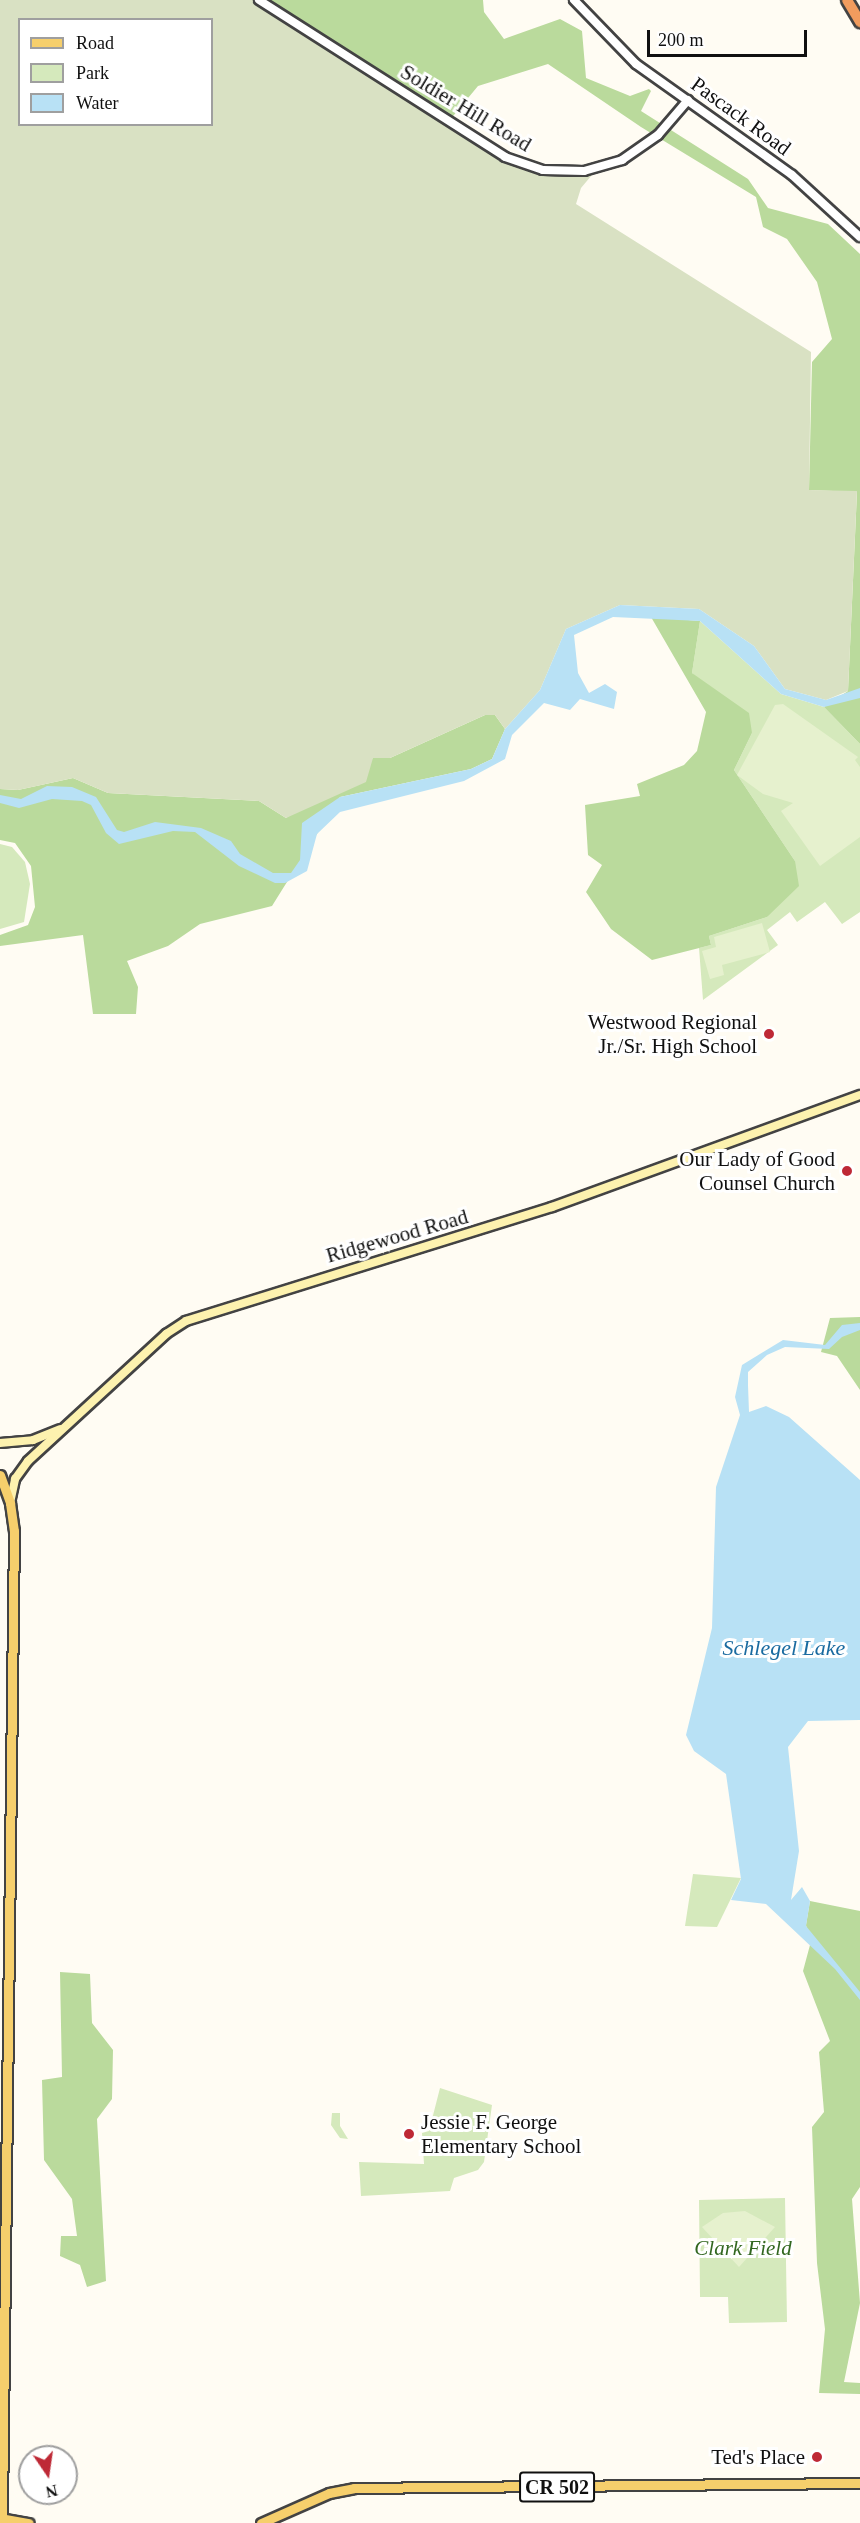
<!DOCTYPE html>
<html>
<head>
<meta charset="utf-8">
<style>
	body { margin:0 }
	#map { position:relative; width:860px; height:2523px; overflow:hidden; background:#fffcf3; font-family:Georgia,serif }
	div>[style] { position:absolute }
	.green>* { inset:0; background:#d5e9bc }
	.forest>* { inset:0; background:#bada9c }
	.cemetery>* { inset:0; background:#d9e1c3 }
	.pitch>* { inset:0; background:#e6f1ce }
	.water>* { inset:0; background:#b8e1f5 }
	.roads { filter:drop-shadow(2px 0 #434343) drop-shadow(-2px 0 #434343) drop-shadow(0 2px #434343) drop-shadow(0 -2px #434343) }
	.tertiary>* { height:8px; margin:-4px; padding:0 4px; transform-origin:4px; border-radius:4px; background:#fff }
	.secondary>* { height:8px; margin:-4px; padding:0 4px; transform-origin:4px; border-radius:4px; background:#fdf2af }
	.primary>* { height:9px; margin:-4.5px; padding:0 4.5px; transform-origin:4.5px; border-radius:4.5px; background:#f6cf6c }
	.motorway>* { height:10px; margin:-5px; padding:0 5px; transform-origin:5px; border-radius:5px; background:#f19c5e }
	.dots>* { width:16px; height:16px; translate:-50% -50%; box-sizing:border-box; border:3px solid #fff; border-radius:50% }
	span { translate:-50% -50%; white-space:nowrap; text-align:center; line-height:1.15; -webkit-text-stroke:6px #fff; paint-order:stroke }
	.shield-label span { padding:2px 4px; background:#fff; border:2px solid; border-radius:4px; -webkit-text-stroke-width:0 }
	.shield-label { font-size:20px; color:#101010; font-weight:700 }
	.street-label { font-size:21px; color:#101010 }
	.poi-label { font-size:21px; color:#101010 }
	.right { translate:-100% -50%; text-align:right }
	.left { translate:0 -50%; text-align:left }
	.park-label { font-size:21px; color:#326720; font-style:italic }
	.water-label { font-size:22px; color:#1a6ba0; font-style:italic }
	.legend { position:absolute; left:18px; top:18px; width:195px; height:108px; box-sizing:border-box; background:#fff; border:2px solid #9f9f9f; margin:0; padding:8px 10px; list-style:none; font-size:18px; color:#101010 }
	.legend li { display:flex; align-items:center; gap:12px; height:30px }
	.legend b { width:30px; border:2px solid #9f9f9f }
	.north { position:absolute; left:18px; top:2445px; width:60px; height:60px; box-sizing:border-box; background:#fff; border:2px solid #9f9f9f; border-radius:50%; rotate:167deg; font-size:16px; font-weight:700; line-height:24px; text-align:center; color:#101010 }
	.north::after { content:''; display:block; margin:auto; width:21px; height:27px; background:#be2936; clip-path:polygon(50% 0,100% 100%,50% 72%,0 100%) }
	.scale { position:absolute; left:647px; top:30px; width:160px; height:27px; box-sizing:border-box; border:3px solid #101010; border-top:0; padding-left:8px; font-size:18px; line-height:21px; white-space:nowrap; color:#101010; -webkit-text-stroke:4px #fff; paint-order:stroke }
</style>
</head>
<body>
<div id="map">
	<div class="green">
		<i style="clip-path:polygon(700px 621px,781px 694px,824px 707px,860px 744px,860px 912px,842px 924px,825px 902px,797px 922px,790px 912px,767px 930px,778px 945px,703px 1000px,699px 948px,711px 945px,709px 936px,767px 917px,795px 861px,734px 770px,752px 733px,692px 673px)"></i>
		<i style="clip-path:polygon(0 844px,12px 847px,25px 862px,30px 884px,24px 922px,0 929px)"></i>
		<i style="clip-path:polygon(693px 1874px,741px 1878px,717px 1927px,685px 1926px)"></i>
		<i style="clip-path:polygon(440px 2088px,492px 2105px,484px 2162px,478px 2170px,454px 2178px,450px 2191px,361px 2196px,359px 2162px,424px 2164px,422px 2133px,429px 2131px)"></i>
		<i style="clip-path:polygon(332px 2113px,340px 2113px,340px 2126px,348px 2139px,340px 2138px,331px 2125px)"></i>
		<i style="clip-path:polygon(785px 2198px,787px 2322px,729px 2323px,728px 2297px,700px 2297px,699px 2200px)"></i>
	</div>
	<div class="forest">
		<i style="clip-path:polygon(259px 0,483px 0,484px 12px,504px 39px,560px 19px,582px 31px,586px 78px,630px 96px,649px 89px,651px 91px,641px 111px,748px 179px,768px 208px,828px 224px,860px 254px,860px 744px,824px 707px,848px 691px,857px 492px,809px 490px,812px 362px,832px 339px,817px 282px,787px 239px,763px 227px,756px 197px,641px 127px,548px 64px,478px 86px,449px 121px)"></i>
		<i style="clip-path:polygon(651px 617px,700px 621px,692px 673px,749px 713px,752px 733px,734px 770px,795px 861px,799px 886px,767px 917px,709px 936px,711px 945px,652px 960px,611px 929px,586px 892px,602px 865px,588px 855px,585px 805px,640px 796px,637px 784px,684px 765px,697px 751px,706px 712px)"></i>
		<i style="clip-path:polygon(485px 715px,495px 715px,505px 729px,492px 759px,471px 769px,340px 797px,272px 906px,200px 924px,168px 946px,127px 961px,138px 987px,136px 1014px,93px 1014px,83px 935px,0 946px,0 935px,28px 925px,35px 907px,31px 866px,15px 843px,0 840px,0 789px,18px 790px,73px 778px,108px 793px,259px 801px,286px 818px,373px 758px,390px 758px)"></i>
		<i style="clip-path:polygon(860px 1317px,860px 1390px,837px 1356px,821px 1352px,830px 1318px)"></i>
		<i style="clip-path:polygon(810px 1901px,860px 1911px,860px 2187px,852px 2199px,860px 2303px,844px 2382px,860px 2383px,860px 2394px,819px 2393px,825px 2329px,817px 2263px,812px 2127px,824px 2112px,819px 2052px,830px 2041px,803px 1971px,810px 1945px,806px 1925px)"></i>
		<i style="clip-path:polygon(60px 1972px,90px 1974px,92px 2023px,113px 2050px,112px 2099px,97px 2119px,106px 2281px,87px 2287px,80px 2265px,60px 2256px,61px 2236px,77px 2236px,72px 2199px,44px 2160px,42px 2080px,62px 2077px)"></i>
	</div>
	<div class="cemetery">
		<i style="clip-path:polygon(evenodd,0 0,259px 0,505px 157px,530px 167px,597px 169px,581px 188px,576px 204px,811px 352px,809px 490px,857px 491px,848px 691px,826px 700px,785px 689px,754px 646px,699px 609px,620px 605px,566px 629px,540px 690px,505px 729px,495px 715px,485px 715px,390px 758px,373px 758px,366px 782px,286px 818px,259px 801px,108px 793px,73px 778px,18px 790px,0 789px,0 0,20px 20px,212px 20px,212px 124px,20px 124px,20px 20px)"></i>
	</div>
	<div class="pitch">
		<i style="clip-path:polygon(783px 704px,858px 757px,855px 760px,860px 767px,860px 837px,820px 866px,781px 811px,793px 803px,763px 794px,737px 775px,775px 705px)"></i>
		<i style="clip-path:polygon(762px 923px,770px 952px,722px 965px,724px 975px,710px 979px,702px 951px,716px 947px,714px 937px)"></i>
		<i style="clip-path:polygon(745px 2211px,775px 2227px,739px 2267px,702px 2227px,723px 2213px)"></i>
	</div>
	<div class="water">
		<i style="clip-path:polygon(620px 605px,699px 609px,754px 646px,785px 689px,826px 700px,860px 688px,860px 698px,824px 707px,781px 694px,700px 621px,613px 617px,574px 635px,578px 673px,589px 693px,605px 684px,617px 692px,614px 709px,580px 699px,570px 710px,544px 703px,512px 735px,505px 759px,464px 781px,340px 812px,317px 834px,307px 871px,285px 883px,275px 883px,239px 866px,195px 832px,173px 831px,119px 844px,106px 833px,91px 805px,82px 801px,52px 799px,19px 808px,0 803px,0 795px,21px 799px,47px 786px,72px 787px,96px 797px,117px 830px,124px 832px,155px 822px,201px 828px,231px 841px,240px 854px,273px 873px,291px 873px,300px 860px,302px 823px,340px 797px,471px 769px,492px 759px,505px 729px,540px 690px,566px 629px)"></i>
		<i style="clip-path:polygon(860px 1323px,860px 1330px,842px 1337px,829px 1349px,785px 1347px,767px 1355px,748px 1372px,748px 1385px,749px 1412px,766px 1406px,789px 1417px,860px 1480px,860px 1720px,808px 1721px,788px 1747px,799px 1851px,791px 1900px,802px 1887px,810px 1901px,806px 1926px,860px 1992px,860px 2000px,835px 1969px,766px 1904px,731px 1900px,741px 1879px,726px 1774px,694px 1751px,686px 1735px,712px 1628px,716px 1487px,740px 1415px,735px 1397px,742px 1365px,783px 1340px,825px 1345px,842px 1325px)"></i>
	</div>
	<div class="roads">
		<div class="tertiary">
			<i style="left:259px;top:0;width:292px;rotate:32.5deg"></i>
			<i style="left:505px;top:157px;width:40px;rotate:18.9deg"></i>
			<i style="left:543px;top:170px;width:41px;rotate:1.4deg"></i>
			<i style="left:584px;top:171px;width:40px;rotate:-16deg"></i>
			<i style="left:622px;top:160px;width:44px;rotate:-34.8deg"></i>
			<i style="left:658px;top:135px;width:46px;rotate:-49.4deg"></i>
			<i style="left:574px;top:0;width:89px;rotate:45.9deg"></i>
			<i style="left:636px;top:64px;width:191px;rotate:35.4deg"></i>
			<i style="left:792px;top:175px;width:92px;rotate:42.4deg"></i>
		</div>
		<div class="secondary">
			<i style="left:0;top:1443px;width:33px;rotate:-5deg"></i>
			<i style="left:33px;top:1440px;width:29px;rotate:-22deg"></i>
			<i style="left:10px;top:1503px;width:25px;rotate:-78deg"></i>
			<i style="left:15px;top:1479px;width:22px;rotate:-54deg"></i>
			<i style="left:28px;top:1461px;width:188px;rotate:-42.6deg"></i>
			<i style="left:166px;top:1334px;width:24px;rotate:-33deg"></i>
			<i style="left:186px;top:1321px;width:383px;rotate:-17.3deg"></i>
			<i style="left:552px;top:1207px;width:328px;rotate:-20deg"></i>
		</div>
		<div class="primary">
			<i style="left:0;top:1475px;width:30px;rotate:70deg"></i>
			<i style="left:10px;top:1503px;width:28px;rotate:82deg"></i>
			<i style="left:14px;top:1531px;width:987px;rotate:90.7deg"></i>
			<i style="left:0;top:2518px;width:29px;rotate:10deg"></i>
			<i style="left:261px;top:2523px;width:74px;rotate:-23.8deg"></i>
			<i style="left:329px;top:2493px;width:25px;rotate:-11deg"></i>
			<i style="left:354px;top:2488px;width:506px;rotate:-0.57deg"></i>
		</div>
		<div class="motorway">
			<i style="left:847px;top:0;width:26px;rotate:59deg"></i>
		</div>
	</div>
	<div class="dots">
		<i style="left:769px;top:1034px;background:#be2936"></i>
		<i style="left:847px;top:1171px;background:#be2936"></i>
		<i style="left:409px;top:2134px;background:#be2936"></i>
		<i style="left:817px;top:2457px;background:#be2936"></i>
	</div>
	<div class="shield-label">
		<span style="left:557px;top:2487px">CR 502</span>
	</div>
	<div class="street-label">
		<span style="left:466px;top:108px;rotate:31deg">Soldier Hill Road</span>
		<span style="left:741px;top:116px;rotate:36deg">Pascack Road</span>
		<span style="left:397px;top:1236px;rotate:-16deg">Ridgewood Road</span>
	</div>
	<div class="poi-label">
		<span class="right" style="left:757px;top:1034px">Westwood Regional<br>Jr./Sr. High School</span>
		<span class="right" style="left:835px;top:1171px">Our Lady of Good<br>Counsel Church</span>
		<span class="left" style="left:421px;top:2134px">Jessie F. George<br>Elementary School</span>
		<span class="right" style="left:805px;top:2457px">Ted's Place</span>
	</div>
	<div class="park-label">
		<span style="left:743px;top:2248px">Clark Field</span>
	</div>
	<div class="water-label">
		<span style="left:784px;top:1648px">Schlegel Lake</span>
	</div>
	<ul class="legend">
	<li><b style="height:8px;background:#f6cf6c"></b>Road</li>
	<li><b style="height:16px;background:#d5e9bc"></b>Park</li>
	<li><b style="height:16px;background:#b8e1f5"></b>Water</li>
	</ul>
	<div class="north">N</div>
	<div class="scale">200 m</div>
</div>
</body>
</html>
